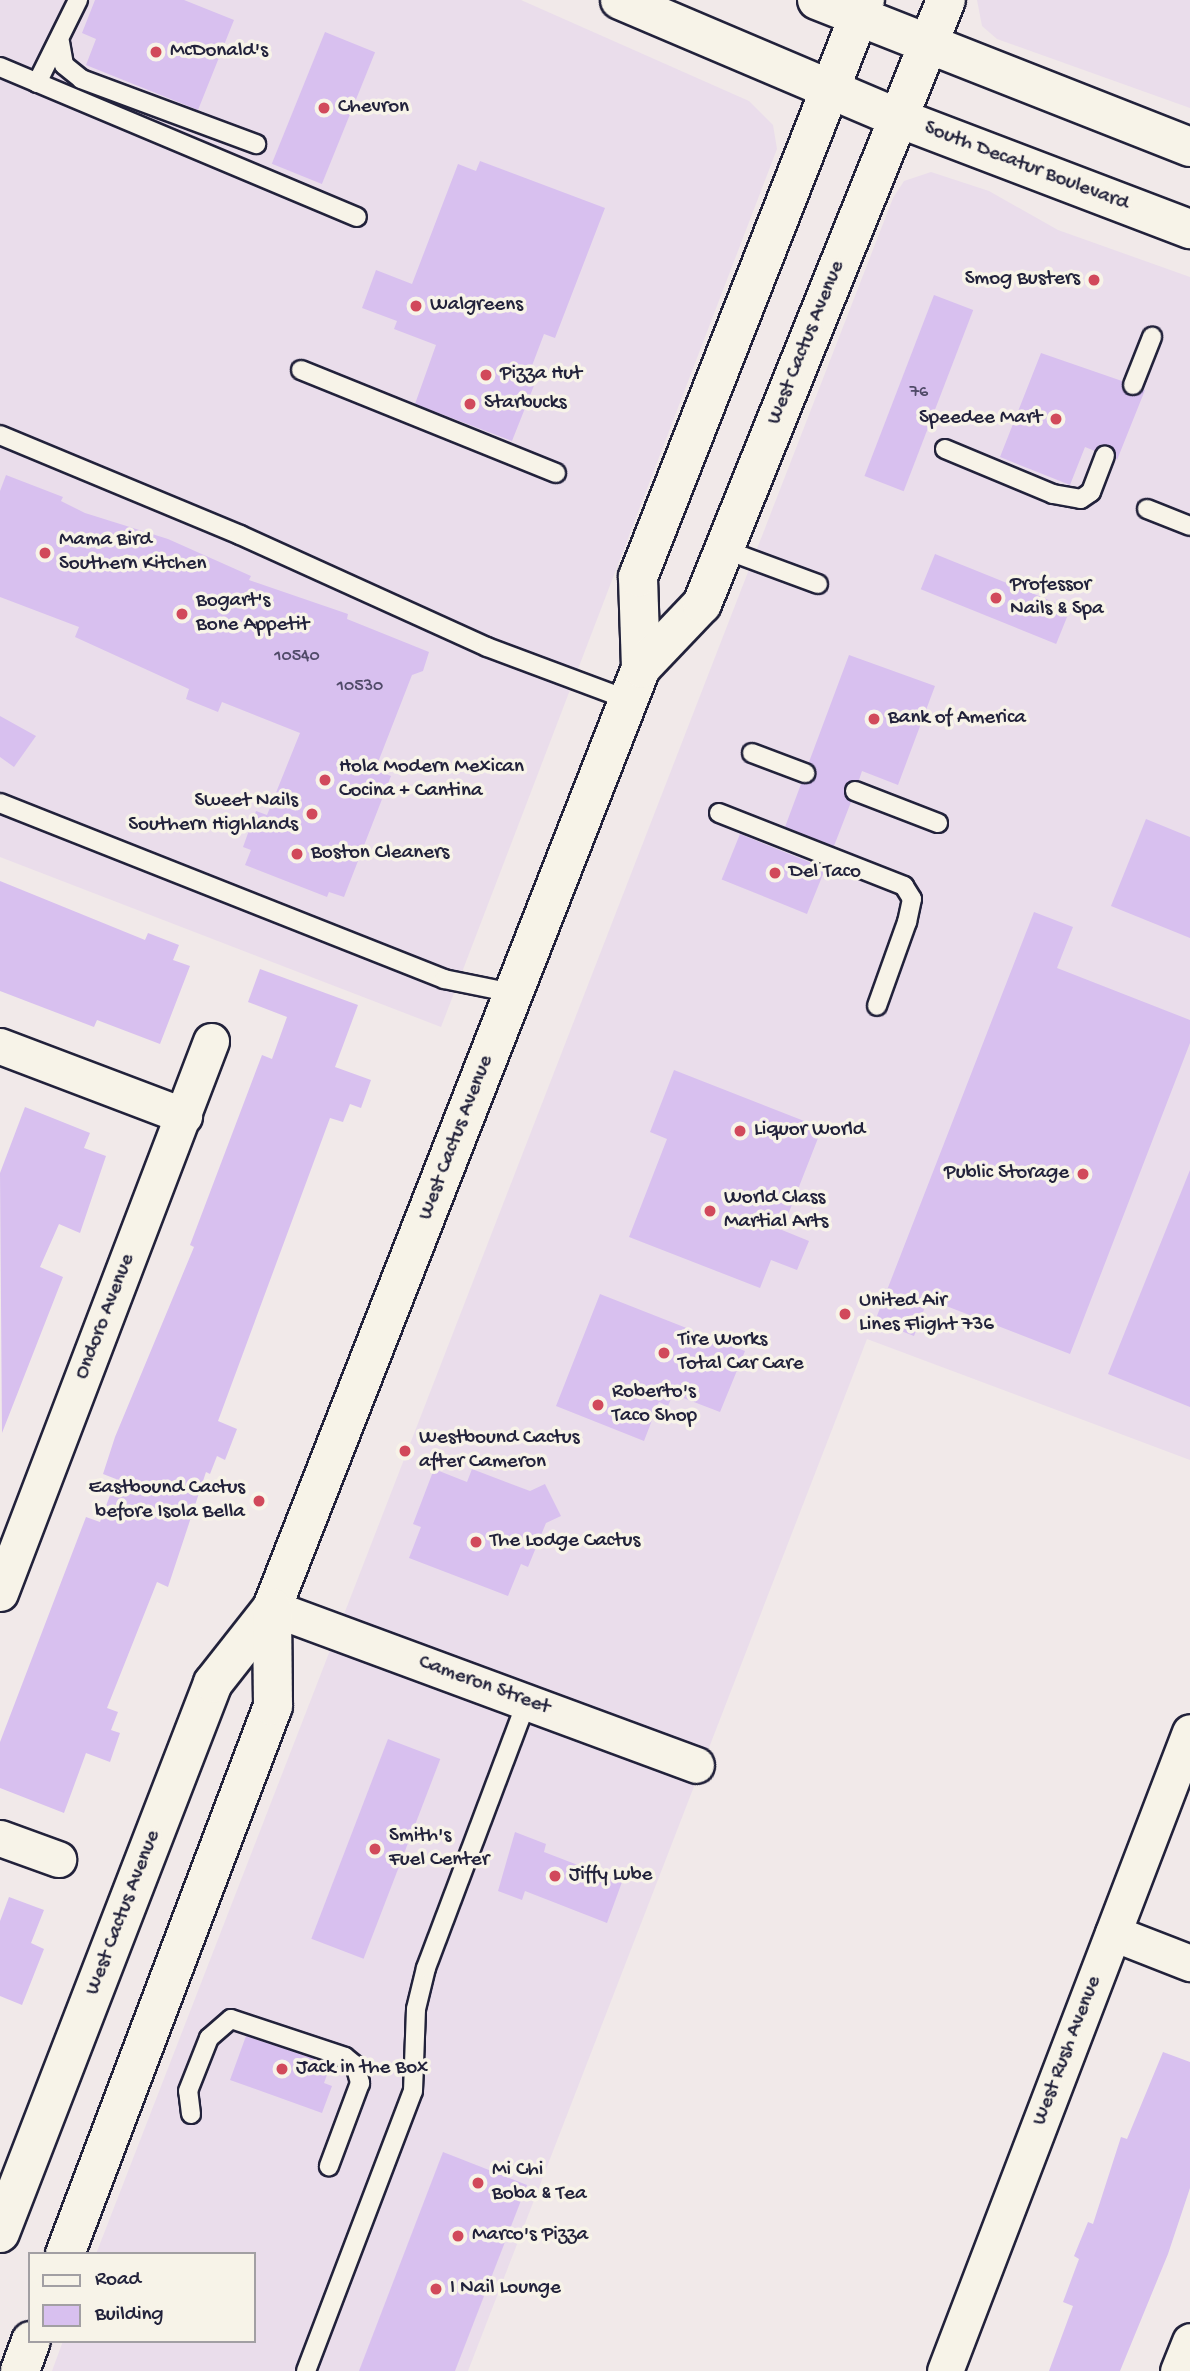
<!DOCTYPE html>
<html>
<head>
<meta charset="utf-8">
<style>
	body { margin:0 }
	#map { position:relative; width:1190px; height:2371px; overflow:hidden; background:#f1e9e9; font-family:"Gochi Hand",sans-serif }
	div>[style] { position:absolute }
	.built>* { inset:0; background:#eaddeb }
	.building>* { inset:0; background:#d8c0ef; transform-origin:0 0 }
	.roads { filter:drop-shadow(2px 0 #22223b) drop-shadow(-2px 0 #22223b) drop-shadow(0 2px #22223b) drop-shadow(0 -2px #22223b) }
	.service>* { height:18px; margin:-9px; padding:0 9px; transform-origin:9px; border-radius:9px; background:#f7f3e8 }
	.minor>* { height:35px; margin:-17.5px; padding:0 17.5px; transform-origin:17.5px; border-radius:17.5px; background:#f7f3e8 }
	.primary>* { height:38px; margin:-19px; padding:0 19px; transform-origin:19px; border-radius:19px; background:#f7f3e8 }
	.dots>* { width:19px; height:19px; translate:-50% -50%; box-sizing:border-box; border:4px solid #f7f3e8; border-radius:50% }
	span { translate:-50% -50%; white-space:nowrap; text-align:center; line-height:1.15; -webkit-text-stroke:7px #f7f3e8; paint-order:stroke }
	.number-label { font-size:18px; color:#504a68 }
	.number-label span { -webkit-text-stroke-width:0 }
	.poi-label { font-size:21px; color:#22223b }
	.left { translate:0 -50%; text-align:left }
	.right { translate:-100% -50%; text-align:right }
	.street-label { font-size:21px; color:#22223b }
	.legend { position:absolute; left:28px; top:2252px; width:228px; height:91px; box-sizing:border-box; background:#f7f3e8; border:2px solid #a29fa3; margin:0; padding:9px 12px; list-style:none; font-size:21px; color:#22223b }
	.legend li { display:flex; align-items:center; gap:14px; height:35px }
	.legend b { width:35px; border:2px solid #a29fa3 }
</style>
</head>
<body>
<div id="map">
	<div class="built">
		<i style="clip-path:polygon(0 0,521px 0,749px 101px,773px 125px,777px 149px,441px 1027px,0 857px)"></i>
		<i style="clip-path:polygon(977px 0,1190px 0,1190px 108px,997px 39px,982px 26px)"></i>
		<i style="clip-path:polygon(931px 172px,989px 191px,1058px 230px,1190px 277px,1190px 1460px,867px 1339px,468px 2371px,52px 2371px,63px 2341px,254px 2341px,254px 2254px,96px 2254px,893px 198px,904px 181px)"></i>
	</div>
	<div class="building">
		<i style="clip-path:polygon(95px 0,184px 0,234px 20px,198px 110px,86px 65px,96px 39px,82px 33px)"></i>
		<i style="left:325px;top:32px;width:54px;height:142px;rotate:22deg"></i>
		<i style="clip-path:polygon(480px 161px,605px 208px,555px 338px,544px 334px,527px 379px,535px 383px,512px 441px,415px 404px,436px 345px,394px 329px,397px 321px,362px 308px,376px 270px,412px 284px,458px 164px,476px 171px)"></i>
		<i style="left:934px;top:295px;width:42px;height:194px;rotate:21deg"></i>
		<i style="clip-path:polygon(1041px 353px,1122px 381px,1129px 396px,1145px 390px,1117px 460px,1110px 446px,1095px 451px,1085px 447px,1070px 485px,1000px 457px)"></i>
		<i style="clip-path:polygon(6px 475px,63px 497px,61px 501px,85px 513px,168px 539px,251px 576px,249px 580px,348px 614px,347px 619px,429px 652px,423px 671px,412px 675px,375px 770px,391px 776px,344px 897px,329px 892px,327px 897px,245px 865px,251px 850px,243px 847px,256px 811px,267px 815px,300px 733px,222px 702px,218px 712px,186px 699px,189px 689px,75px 637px,79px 627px,0 597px,0 491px)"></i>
		<i style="left:935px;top:554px;width:146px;height:38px;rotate:22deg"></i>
		<i style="clip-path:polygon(849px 655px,935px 686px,898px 785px,862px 771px,859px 780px,845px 786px,851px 802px,834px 846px,785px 827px,801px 784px,816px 776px,809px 762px)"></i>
		<i style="clip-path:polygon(0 716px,36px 736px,14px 767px,0 757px)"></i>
		<i style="clip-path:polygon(1146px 819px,1190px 837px,1190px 938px,1111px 906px)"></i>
		<i style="left:740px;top:834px;width:92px;height:49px;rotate:22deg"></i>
		<i style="clip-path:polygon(0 881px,145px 940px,148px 933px,179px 945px,173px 960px,190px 966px,160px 1044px,97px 1020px,94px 1027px,0 991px)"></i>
		<i style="clip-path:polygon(1034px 912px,1073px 927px,1057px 968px,1190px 1020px,1190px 1043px,1070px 1354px,928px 1299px,914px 1336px,875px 1321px)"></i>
		<i style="clip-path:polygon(260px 969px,358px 1005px,335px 1067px,371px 1080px,361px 1108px,350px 1104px,343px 1122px,330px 1118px,218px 1421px,237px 1429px,225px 1460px,217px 1456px,210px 1474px,206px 1472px,168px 1587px,157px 1582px,107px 1708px,118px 1712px,111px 1730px,120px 1733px,110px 1762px,86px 1753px,64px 1813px,0 1788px,0 1742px,86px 1517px,100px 1522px,116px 1479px,103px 1474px,115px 1437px,194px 1247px,190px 1245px,262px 1055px,272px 1059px,287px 1017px,248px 1002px)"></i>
		<i style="clip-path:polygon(674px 1070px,822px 1128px,782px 1230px,809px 1241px,797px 1270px,771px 1260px,760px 1288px,629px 1237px,667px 1139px,650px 1132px)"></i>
		<i style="clip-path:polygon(25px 1107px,90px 1133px,84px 1148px,106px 1156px,80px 1233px,59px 1224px,40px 1267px,63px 1277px,2px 1433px,0 1173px)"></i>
		<i style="clip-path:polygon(1190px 1170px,1190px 1407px,1108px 1374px)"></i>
		<i style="clip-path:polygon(600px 1294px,745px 1351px,720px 1412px,673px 1394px,668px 1406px,659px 1402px,644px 1441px,556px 1406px)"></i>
		<i style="clip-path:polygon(434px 1469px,467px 1482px,472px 1469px,530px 1491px,545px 1484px,561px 1516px,546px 1523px,528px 1567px,521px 1564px,508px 1596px,409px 1558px,421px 1527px,413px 1524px)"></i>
		<i style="left:388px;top:1739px;width:56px;height:214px;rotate:21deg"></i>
		<i style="clip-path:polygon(515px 1832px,546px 1844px,544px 1852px,622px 1882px,607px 1923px,525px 1891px,522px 1900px,498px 1891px)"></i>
		<i style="clip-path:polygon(9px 1897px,44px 1910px,31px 1943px,44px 1949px,22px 2005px,0 1996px,0 1921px)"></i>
		<i style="clip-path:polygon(246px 2036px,331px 2064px,324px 2083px,332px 2086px,322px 2113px,230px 2080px)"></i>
		<i style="clip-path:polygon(1163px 2052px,1190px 2062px,1190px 2188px,1168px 2254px,1120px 2371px,1049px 2371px,1073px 2306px,1063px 2302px,1079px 2259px,1074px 2256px,1088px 2222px,1093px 2224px,1121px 2137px,1127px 2139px)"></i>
		<i style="clip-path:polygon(443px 2152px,527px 2185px,455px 2371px,359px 2371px)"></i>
	</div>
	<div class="roads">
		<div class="service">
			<i style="left:60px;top:42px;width:23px;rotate:80deg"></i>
			<i style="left:64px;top:65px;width:22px;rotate:39deg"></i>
			<i style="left:81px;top:79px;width:187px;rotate:20.4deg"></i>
			<i style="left:0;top:67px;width:387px;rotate:22.8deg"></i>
			<i style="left:37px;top:83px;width:93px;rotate:-63.7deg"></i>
			<i style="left:301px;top:370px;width:275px;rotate:22deg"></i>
			<i style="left:1133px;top:385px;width:52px;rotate:-68.4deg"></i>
			<i style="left:0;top:435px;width:260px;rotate:22.6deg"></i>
			<i style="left:240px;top:535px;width:271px;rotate:24.4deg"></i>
			<i style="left:487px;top:647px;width:152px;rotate:20.5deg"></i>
			<i style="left:945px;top:449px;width:117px;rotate:22.6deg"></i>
			<i style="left:1053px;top:494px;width:28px;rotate:10deg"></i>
			<i style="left:1081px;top:499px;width:12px;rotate:-35deg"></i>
			<i style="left:1091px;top:492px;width:39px;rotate:-69deg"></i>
			<i style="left:1147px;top:509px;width:46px;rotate:21.6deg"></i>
			<i style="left:726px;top:550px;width:98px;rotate:20.3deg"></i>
			<i style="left:752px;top:753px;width:57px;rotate:20.7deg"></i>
			<i style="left:855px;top:791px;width:89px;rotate:21.1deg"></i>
			<i style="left:0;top:803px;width:478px;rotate:21.6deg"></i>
			<i style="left:444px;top:979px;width:70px;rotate:11.5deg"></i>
			<i style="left:719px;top:813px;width:199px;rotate:21.5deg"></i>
			<i style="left:904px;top:886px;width:15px;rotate:58deg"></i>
			<i style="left:912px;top:899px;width:24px;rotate:102deg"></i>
			<i style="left:907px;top:922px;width:89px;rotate:109.7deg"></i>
			<i style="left:191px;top:2114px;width:23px;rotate:-97deg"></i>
			<i style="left:188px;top:2091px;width:57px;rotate:-68.4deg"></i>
			<i style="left:209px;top:2038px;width:29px;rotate:-41deg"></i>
			<i style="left:231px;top:2019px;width:120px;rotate:18.4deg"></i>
			<i style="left:345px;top:2057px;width:13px;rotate:39deg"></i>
			<i style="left:355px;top:2065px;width:19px;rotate:74deg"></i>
			<i style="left:360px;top:2083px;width:89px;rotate:110.5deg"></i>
			<i style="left:306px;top:2371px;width:300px;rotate:-69.1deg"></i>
			<i style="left:413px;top:2091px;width:82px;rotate:-87.9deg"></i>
			<i style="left:416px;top:2009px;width:42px;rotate:-76.3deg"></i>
			<i style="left:426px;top:1968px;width:285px;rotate:-69.3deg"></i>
		</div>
		<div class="minor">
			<i style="left:0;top:1046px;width:197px;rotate:20.8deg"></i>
			<i style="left:0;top:1593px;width:591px;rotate:-69.08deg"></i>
			<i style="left:272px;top:1608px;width:452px;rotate:20.3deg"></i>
			<i style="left:0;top:1838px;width:62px;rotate:19.9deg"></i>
			<i style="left:1113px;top:1933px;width:83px;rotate:21.3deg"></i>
			<i style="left:945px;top:2371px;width:684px;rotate:-69.02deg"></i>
			<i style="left:1178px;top:2371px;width:32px;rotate:-68deg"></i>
		</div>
		<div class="primary">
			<i style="left:620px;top:0;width:300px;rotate:23deg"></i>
			<i style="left:896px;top:117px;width:315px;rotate:20.9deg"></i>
			<i style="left:817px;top:0;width:401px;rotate:21.5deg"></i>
			<i style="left:641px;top:668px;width:91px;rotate:-91.9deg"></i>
			<i style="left:638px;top:577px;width:620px;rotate:-68.52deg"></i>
			<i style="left:0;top:2233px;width:590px;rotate:-68.83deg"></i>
			<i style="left:213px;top:1683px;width:95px;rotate:-51.8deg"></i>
			<i style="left:272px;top:1608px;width:1010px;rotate:-68.57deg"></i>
			<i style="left:641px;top:668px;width:88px;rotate:-46.4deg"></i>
			<i style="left:702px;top:604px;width:651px;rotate:-68deg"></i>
			<i style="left:65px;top:2254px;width:586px;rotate:-69.22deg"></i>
			<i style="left:273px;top:1706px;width:98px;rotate:-90.6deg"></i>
			<i style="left:20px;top:2371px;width:32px;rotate:-70deg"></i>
		</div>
	</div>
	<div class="dots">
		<i style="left:156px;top:52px;background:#d1495b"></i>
		<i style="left:324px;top:108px;background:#d1495b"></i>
		<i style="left:1094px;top:280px;background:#d1495b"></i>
		<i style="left:416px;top:306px;background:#d1495b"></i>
		<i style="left:486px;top:375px;background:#d1495b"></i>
		<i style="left:470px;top:404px;background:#d1495b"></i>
		<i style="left:1056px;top:419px;background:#d1495b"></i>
		<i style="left:45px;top:553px;background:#d1495b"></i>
		<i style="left:996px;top:598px;background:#d1495b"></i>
		<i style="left:182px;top:614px;background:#d1495b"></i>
		<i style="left:874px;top:719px;background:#d1495b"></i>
		<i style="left:325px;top:780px;background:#d1495b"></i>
		<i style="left:312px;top:814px;background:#d1495b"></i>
		<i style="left:297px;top:854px;background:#d1495b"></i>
		<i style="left:775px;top:873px;background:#d1495b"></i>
		<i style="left:740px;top:1131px;background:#d1495b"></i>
		<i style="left:1083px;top:1174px;background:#d1495b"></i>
		<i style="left:710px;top:1211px;background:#d1495b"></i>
		<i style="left:845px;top:1314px;background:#d1495b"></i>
		<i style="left:664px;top:1353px;background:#d1495b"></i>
		<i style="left:598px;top:1405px;background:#d1495b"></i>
		<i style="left:405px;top:1451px;background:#d1495b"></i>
		<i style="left:259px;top:1501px;background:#d1495b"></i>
		<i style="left:476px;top:1542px;background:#d1495b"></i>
		<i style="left:375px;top:1849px;background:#d1495b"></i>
		<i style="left:555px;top:1876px;background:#d1495b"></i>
		<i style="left:282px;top:2069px;background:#d1495b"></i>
		<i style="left:478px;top:2183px;background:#d1495b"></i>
		<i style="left:458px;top:2236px;background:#d1495b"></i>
		<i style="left:436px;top:2289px;background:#d1495b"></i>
	</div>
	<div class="number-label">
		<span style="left:919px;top:393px">76</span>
		<span style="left:297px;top:657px">10540</span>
		<span style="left:360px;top:687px">10530</span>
	</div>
	<div class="poi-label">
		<span class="left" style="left:170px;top:52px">McDonald's</span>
		<span class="left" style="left:338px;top:108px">Chevron</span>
		<span class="right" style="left:1080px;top:280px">Smog Busters</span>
		<span class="left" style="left:430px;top:306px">Walgreens</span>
		<span class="left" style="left:500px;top:375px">Pizza Hut</span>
		<span class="left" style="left:484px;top:404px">Starbucks</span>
		<span class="right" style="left:1042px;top:419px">Speedee Mart</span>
		<span class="left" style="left:59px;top:553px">Mama Bird<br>Southern Kitchen</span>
		<span class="left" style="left:1010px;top:598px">Professor<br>Nails &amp; Spa</span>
		<span class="left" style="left:196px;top:614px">Bogart's<br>Bone Appetit</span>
		<span class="left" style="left:888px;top:719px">Bank of America</span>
		<span class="left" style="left:339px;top:780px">Hola Modern Mexican<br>Cocina + Cantina</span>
		<span class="right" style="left:298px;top:814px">Sweet Nails<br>Southern Highlands</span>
		<span class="left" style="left:311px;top:854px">Boston Cleaners</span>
		<span class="left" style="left:789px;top:873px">Del Taco</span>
		<span class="left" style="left:754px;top:1131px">Liquor World</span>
		<span class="right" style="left:1069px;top:1174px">Public Storage</span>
		<span class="left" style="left:724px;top:1211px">World Class<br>Martial Arts</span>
		<span class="left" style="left:859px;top:1314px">United Air<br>Lines Flight 736</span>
		<span class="left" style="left:678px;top:1353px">Tire Works<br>Total Car Care</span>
		<span class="left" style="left:612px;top:1405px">Roberto's<br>Taco Shop</span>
		<span class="left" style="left:419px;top:1451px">Westbound Cactus<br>after Cameron</span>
		<span class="right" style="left:245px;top:1501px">Eastbound Cactus<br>before Isola Bella</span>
		<span class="left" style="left:490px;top:1542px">The Lodge Cactus</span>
		<span class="left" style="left:389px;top:1849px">Smith's<br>Fuel Center</span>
		<span class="left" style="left:569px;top:1876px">Jiffy Lube</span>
		<span class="left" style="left:296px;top:2069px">Jack in the Box</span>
		<span class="left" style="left:492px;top:2183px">Mi Chi<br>Boba &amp; Tea</span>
		<span class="left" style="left:472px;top:2236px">Marco's Pizza</span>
		<span class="left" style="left:450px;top:2289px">I Nail Lounge</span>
	</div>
	<div class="street-label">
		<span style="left:1026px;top:167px;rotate:21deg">South Decatur Boulevard</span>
		<span style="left:807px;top:343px;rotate:-68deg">West Cactus Avenue</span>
		<span style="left:457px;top:1138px;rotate:-69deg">West Cactus Avenue</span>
		<span style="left:106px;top:1317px;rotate:-69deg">Ondoro Avenue</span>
		<span style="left:484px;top:1686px;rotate:20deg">Cameron Street</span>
		<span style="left:124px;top:1913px;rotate:-69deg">West Cactus Avenue</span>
		<span style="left:1068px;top:2051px;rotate:-69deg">West Rush Avenue</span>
	</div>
	<ul class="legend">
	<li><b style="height:9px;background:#f7f3e8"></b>Road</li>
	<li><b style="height:19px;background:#d8c0ef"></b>Building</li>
	</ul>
</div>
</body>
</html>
